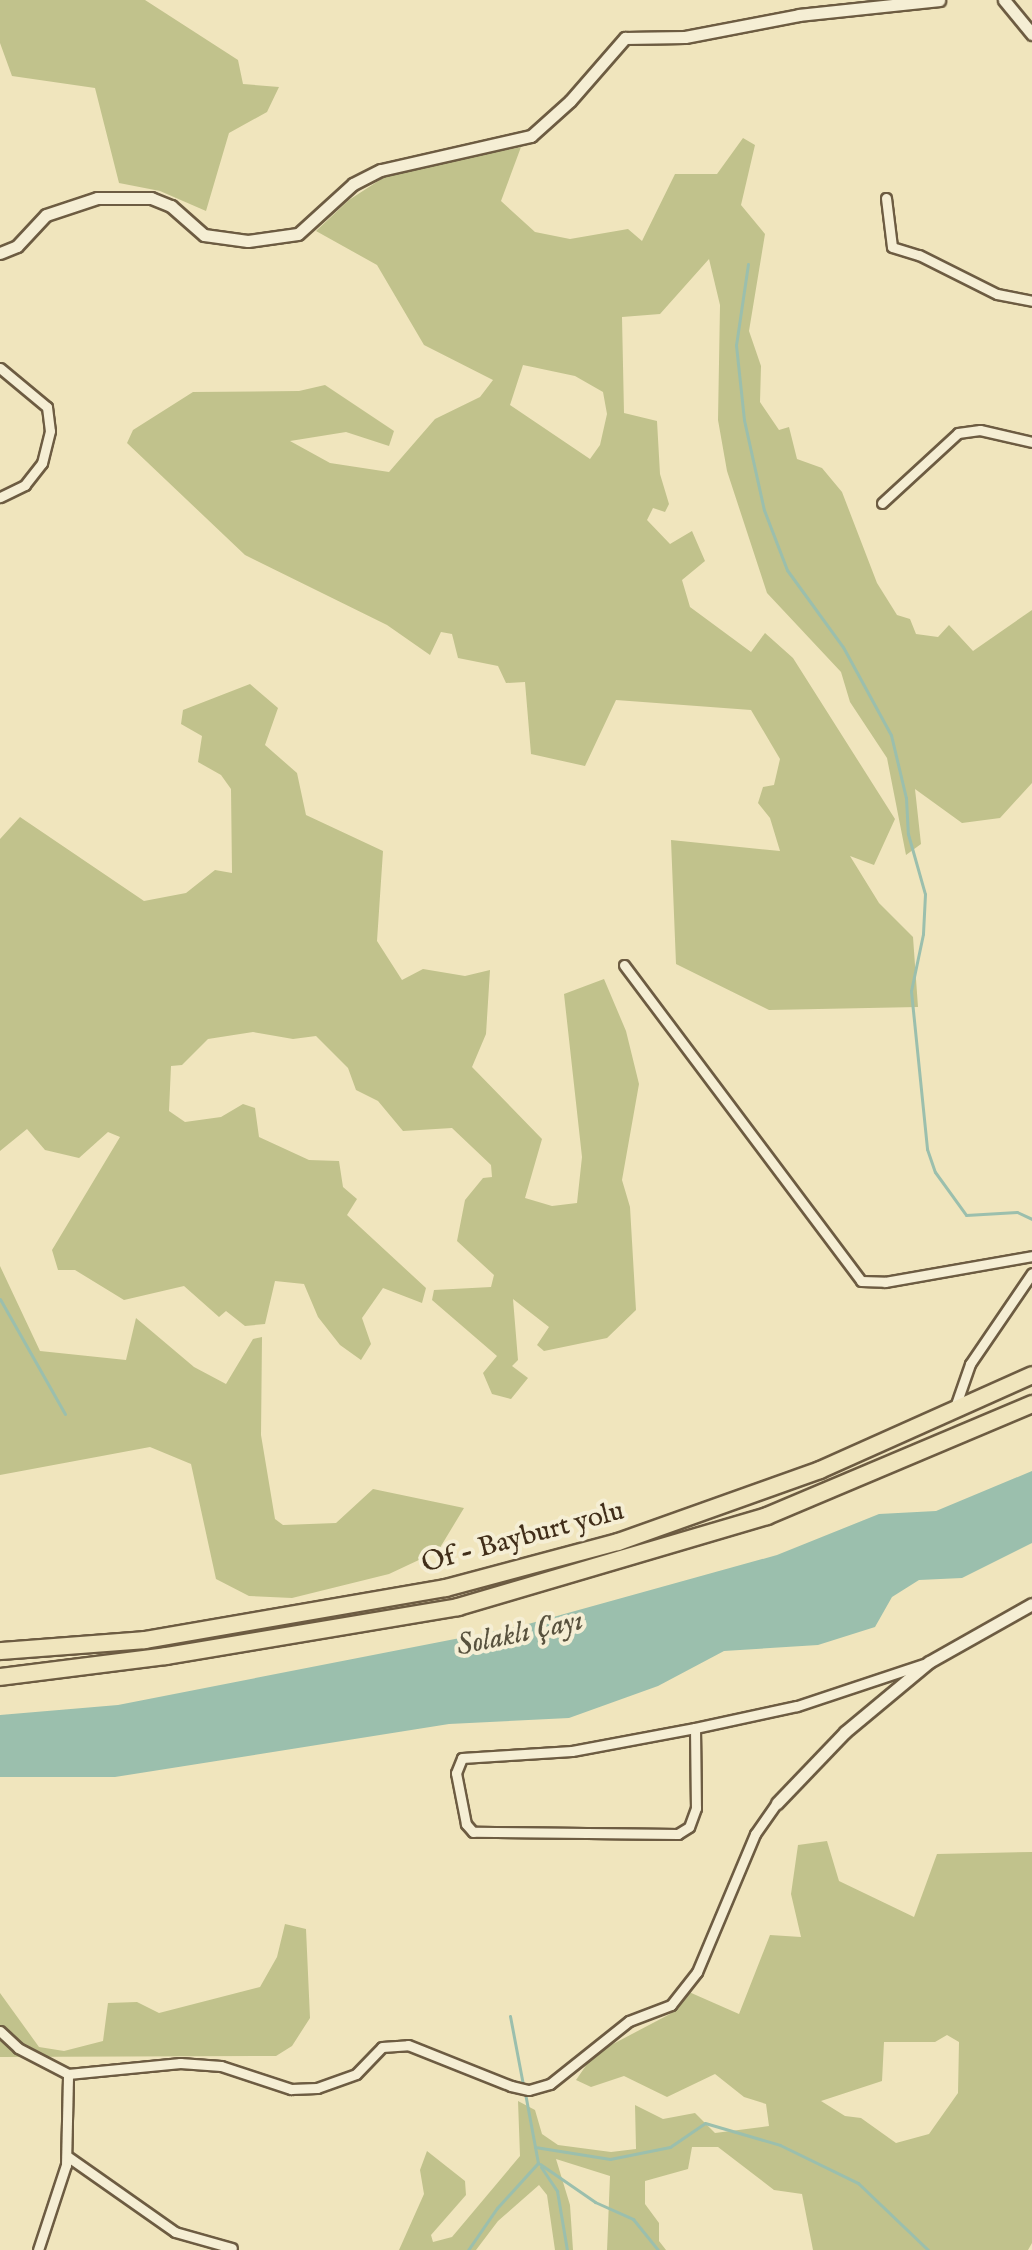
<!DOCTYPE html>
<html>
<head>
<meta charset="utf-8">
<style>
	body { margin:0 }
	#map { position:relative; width:1032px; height:2250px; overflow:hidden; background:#f0e5bd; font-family:"IM FELL English",serif }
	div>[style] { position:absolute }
	.green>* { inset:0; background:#c1c28c }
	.water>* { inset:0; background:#9bbfad }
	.stream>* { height:3px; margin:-1.5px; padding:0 1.5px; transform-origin:1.5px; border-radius:1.5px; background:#9bbfad }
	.roads { filter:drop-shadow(2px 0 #6d5c42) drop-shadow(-2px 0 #6d5c42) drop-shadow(0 2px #6d5c42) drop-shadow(0 -2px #6d5c42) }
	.minor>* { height:9px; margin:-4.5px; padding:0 4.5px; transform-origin:4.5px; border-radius:4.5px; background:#f5eed4 }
	.tertiary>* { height:11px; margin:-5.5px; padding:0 5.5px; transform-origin:5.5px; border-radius:5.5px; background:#f5eed4 }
	.trunk>* { height:16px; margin:-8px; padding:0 8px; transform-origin:8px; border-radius:8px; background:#f0e5bd }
	span { translate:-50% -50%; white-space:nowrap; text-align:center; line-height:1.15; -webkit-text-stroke:8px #f5eed4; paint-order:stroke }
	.street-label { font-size:28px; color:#412e19 }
	.water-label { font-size:30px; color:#58523e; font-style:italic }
</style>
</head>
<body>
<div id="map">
	<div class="green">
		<i style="clip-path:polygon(0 0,145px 0,238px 60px,243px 84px,279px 87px,267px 112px,229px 133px,206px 211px,160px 191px,119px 183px,95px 88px,12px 76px,0 43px)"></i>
		<i style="clip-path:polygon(evenodd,743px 138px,755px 145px,741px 205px,765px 234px,749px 331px,761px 366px,760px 402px,779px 430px,789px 427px,797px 459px,822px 468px,842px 492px,877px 583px,897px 615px,910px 619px,916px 634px,938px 637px,949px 625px,973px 651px,1032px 610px,1032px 783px,1000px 818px,962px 823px,915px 789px,921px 844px,906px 855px,887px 758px,850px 702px,841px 672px,767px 593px,727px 471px,718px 420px,720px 305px,709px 259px,660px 314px,622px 317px,624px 413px,657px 421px,660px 474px,669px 504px,665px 512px,653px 508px,647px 520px,670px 544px,692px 531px,705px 561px,682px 580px,690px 607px,751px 652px,765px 633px,793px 658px,895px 819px,874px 865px,850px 856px,879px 903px,913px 937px,918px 1007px,769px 1010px,676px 964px,671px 840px,780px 851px,770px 818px,758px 803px,763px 787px,774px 785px,780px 759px,751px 710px,616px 700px,585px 766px,531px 754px,525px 682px,506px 683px,498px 666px,458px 658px,452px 634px,441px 632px,430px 655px,387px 625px,245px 555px,127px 443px,133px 430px,193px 392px,299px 391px,325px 385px,394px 431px,389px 446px,346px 432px,290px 441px,330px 463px,389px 472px,435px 419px,480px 397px,493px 380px,424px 345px,377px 265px,316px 231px,349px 200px,389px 174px,521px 147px,501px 201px,535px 232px,570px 239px,628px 229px,642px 241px,675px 174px,717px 174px,743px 138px,523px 365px,575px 376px,603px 392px,607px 414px,600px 445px,590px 459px,510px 405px,523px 365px)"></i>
		<i style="clip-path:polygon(250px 684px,278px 708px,265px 745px,297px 773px,306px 815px,383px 851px,377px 941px,402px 980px,423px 969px,465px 976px,490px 970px,486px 1034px,472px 1067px,542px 1139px,525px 1198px,552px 1206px,577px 1203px,582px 1157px,564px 994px,604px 979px,626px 1031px,639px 1084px,622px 1180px,630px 1207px,636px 1310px,607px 1338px,544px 1351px,537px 1345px,549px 1327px,513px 1299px,518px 1360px,512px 1366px,528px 1378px,511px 1399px,492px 1394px,483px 1373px,497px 1356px,432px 1300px,434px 1290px,491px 1287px,494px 1275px,457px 1241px,465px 1200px,483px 1178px,492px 1177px,491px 1165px,452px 1128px,403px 1131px,378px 1101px,356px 1090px,348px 1068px,316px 1036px,293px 1039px,253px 1032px,208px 1039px,182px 1065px,171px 1066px,169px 1111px,185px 1122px,221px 1117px,243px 1104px,255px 1108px,259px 1137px,309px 1160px,339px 1161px,343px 1187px,357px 1199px,347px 1215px,426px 1288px,422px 1303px,383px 1288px,362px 1318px,371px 1344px,361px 1360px,340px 1345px,318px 1317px,304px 1284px,275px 1281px,265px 1324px,245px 1326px,226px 1311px,219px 1317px,184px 1286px,124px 1300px,75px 1270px,58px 1270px,52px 1250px,120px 1137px,108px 1132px,79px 1158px,45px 1150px,27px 1129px,0 1151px,0 839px,20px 817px,144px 901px,186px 893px,215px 870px,232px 873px,231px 789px,221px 775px,198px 762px,202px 736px,181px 724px,183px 710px)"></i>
		<i style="clip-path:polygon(0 1266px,40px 1351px,126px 1360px,136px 1318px,194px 1367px,226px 1384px,253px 1339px,262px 1337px,261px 1435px,275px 1519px,283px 1525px,336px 1523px,373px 1489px,464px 1508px,438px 1551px,389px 1574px,292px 1598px,249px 1596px,216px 1579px,191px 1464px,150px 1447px,0 1475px)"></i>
		<i style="clip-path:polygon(evenodd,827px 1841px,839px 1881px,914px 1917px,937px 1854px,1032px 1852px,1032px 2243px,1028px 2250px,813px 2250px,802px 2194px,774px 2190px,718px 2147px,692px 2147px,688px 2169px,645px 2181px,645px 2204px,659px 2223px,659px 2241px,666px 2250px,607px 2250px,610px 2176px,556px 2159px,570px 2205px,573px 2250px,555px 2250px,547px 2195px,539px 2185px,498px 2221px,476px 2250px,399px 2250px,424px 2194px,420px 2170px,427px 2151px,465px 2181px,466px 2195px,431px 2235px,433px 2242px,452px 2237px,520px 2156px,518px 2101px,535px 2110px,542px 2134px,558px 2145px,611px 2152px,636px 2149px,635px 2105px,663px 2119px,695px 2113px,715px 2133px,769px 2126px,766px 2104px,744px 2097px,715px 2074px,667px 2097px,624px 2076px,591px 2087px,576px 2080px,594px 2054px,670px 2014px,689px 1992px,739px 2014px,770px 1935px,801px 1937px,791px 1894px,798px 1845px,827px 1841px,947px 2035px,959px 2042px,958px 2093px,929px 2134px,896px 2143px,861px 2118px,845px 2116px,821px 2101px,882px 2081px,884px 2042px,935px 2042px,947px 2035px)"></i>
		<i style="clip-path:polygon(285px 1924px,306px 1929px,310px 2018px,292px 2046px,276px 2056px,0 2057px,0 1993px,39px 2047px,64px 2051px,103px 2041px,108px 2003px,137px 2002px,159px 2013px,260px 1987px,277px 1957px)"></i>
	</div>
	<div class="water">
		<i style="clip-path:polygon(1032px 1471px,1032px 1543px,962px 1578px,919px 1580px,892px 1597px,875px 1627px,818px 1645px,724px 1651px,658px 1686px,569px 1718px,449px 1724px,115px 1777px,0 1777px,0 1715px,118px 1705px,521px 1626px,777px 1555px,879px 1514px,936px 1511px)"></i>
	</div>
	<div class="stream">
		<i style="left:748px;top:264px;width:82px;rotate:98.4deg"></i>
		<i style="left:736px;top:345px;width:75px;rotate:83.9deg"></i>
		<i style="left:744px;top:420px;width:92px;rotate:77.5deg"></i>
		<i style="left:764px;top:510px;width:64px;rotate:69deg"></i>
		<i style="left:787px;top:570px;width:95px;rotate:54deg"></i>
		<i style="left:843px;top:647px;width:100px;rotate:61.4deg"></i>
		<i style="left:891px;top:735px;width:65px;rotate:76.6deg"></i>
		<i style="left:906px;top:798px;width:36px;rotate:87deg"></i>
		<i style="left:908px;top:834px;width:62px;rotate:74.2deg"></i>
		<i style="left:925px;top:894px;width:40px;rotate:92.9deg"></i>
		<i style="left:923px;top:934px;width:58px;rotate:101.9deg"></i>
		<i style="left:911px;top:991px;width:159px;rotate:84.2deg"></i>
		<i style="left:927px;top:1149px;width:24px;rotate:71deg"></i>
		<i style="left:935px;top:1172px;width:53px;rotate:54.2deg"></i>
		<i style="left:966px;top:1215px;width:51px;rotate:-3.4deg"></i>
		<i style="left:1017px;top:1212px;width:17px;rotate:25deg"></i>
		<i style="left:0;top:1299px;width:132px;rotate:60.5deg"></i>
		<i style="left:510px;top:2016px;width:70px;rotate:79.3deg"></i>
		<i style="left:535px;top:2147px;width:76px;rotate:9.1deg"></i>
		<i style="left:610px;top:2159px;width:61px;rotate:-11.3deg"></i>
		<i style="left:670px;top:2147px;width:42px;rotate:-34.4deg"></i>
		<i style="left:705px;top:2123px;width:78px;rotate:16.3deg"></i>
		<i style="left:780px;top:2145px;width:87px;rotate:26deg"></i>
		<i style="left:858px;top:2183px;width:97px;rotate:43.7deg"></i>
		<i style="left:540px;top:2164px;width:67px;rotate:34.6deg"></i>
		<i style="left:595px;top:2202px;width:42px;rotate:24.1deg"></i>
		<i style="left:633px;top:2219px;width:40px;rotate:51deg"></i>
		<i style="left:541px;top:2167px;width:29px;rotate:56deg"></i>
		<i style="left:557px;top:2191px;width:60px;rotate:80.4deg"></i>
		<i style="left:468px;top:2250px;width:51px;rotate:-55.4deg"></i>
		<i style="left:497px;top:2208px;width:61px;rotate:-47.7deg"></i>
		<i style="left:538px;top:2163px;width:71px;rotate:-100.5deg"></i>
	</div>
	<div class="roads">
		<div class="minor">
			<i style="left:886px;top:198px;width:49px;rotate:83deg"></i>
			<i style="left:892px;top:247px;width:28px;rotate:17deg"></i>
			<i style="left:919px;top:255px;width:87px;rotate:26.6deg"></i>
			<i style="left:997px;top:294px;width:36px;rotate:11deg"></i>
			<i style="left:0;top:368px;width:61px;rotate:39.7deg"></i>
			<i style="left:47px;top:407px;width:24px;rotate:83deg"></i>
			<i style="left:50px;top:431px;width:33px;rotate:104deg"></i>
			<i style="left:42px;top:463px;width:28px;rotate:128deg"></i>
			<i style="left:25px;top:485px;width:28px;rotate:154deg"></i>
			<i style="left:882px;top:503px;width:103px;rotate:-42.6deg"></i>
			<i style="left:958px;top:433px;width:22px;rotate:-8deg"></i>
			<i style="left:980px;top:430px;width:53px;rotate:13deg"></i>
			<i style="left:624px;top:965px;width:395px;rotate:53.1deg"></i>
			<i style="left:861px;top:1281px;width:24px;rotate:2deg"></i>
			<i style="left:885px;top:1282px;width:149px;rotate:-10deg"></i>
			<i style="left:954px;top:1410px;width:49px;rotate:-70.8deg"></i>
			<i style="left:970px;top:1364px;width:110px;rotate:-55.7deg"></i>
			<i style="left:695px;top:1728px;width:80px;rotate:89.3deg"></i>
			<i style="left:696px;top:1808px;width:20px;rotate:110deg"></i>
			<i style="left:689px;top:1827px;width:13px;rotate:148deg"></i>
			<i style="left:678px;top:1834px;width:205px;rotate:-179.4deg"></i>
			<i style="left:473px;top:1832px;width:11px;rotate:-131deg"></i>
			<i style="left:466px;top:1824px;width:52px;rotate:-101.1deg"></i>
			<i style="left:456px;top:1773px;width:16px;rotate:-68deg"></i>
			<i style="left:462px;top:1758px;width:110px;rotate:-3.6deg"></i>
			<i style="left:572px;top:1751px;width:125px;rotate:-10.6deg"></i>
			<i style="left:695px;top:1728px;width:104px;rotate:-12.2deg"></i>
			<i style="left:797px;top:1706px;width:136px;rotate:-18.4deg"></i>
			<i style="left:0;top:2031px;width:25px;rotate:43deg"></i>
			<i style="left:18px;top:2048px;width:56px;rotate:27.5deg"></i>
			<i style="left:68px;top:2074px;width:113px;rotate:-5.6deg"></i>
			<i style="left:180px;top:2063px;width:41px;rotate:4.2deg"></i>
			<i style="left:221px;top:2066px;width:74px;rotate:18.2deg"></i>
			<i style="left:291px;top:2089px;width:26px;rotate:-2deg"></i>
			<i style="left:317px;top:2088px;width:41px;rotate:-19.7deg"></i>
			<i style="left:356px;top:2074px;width:37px;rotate:-46deg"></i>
			<i style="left:382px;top:2047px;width:26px;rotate:-4deg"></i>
			<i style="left:408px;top:2045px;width:111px;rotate:21.7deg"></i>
			<i style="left:511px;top:2086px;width:18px;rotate:13deg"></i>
			<i style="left:529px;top:2090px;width:22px;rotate:-16deg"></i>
			<i style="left:550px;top:2084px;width:101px;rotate:-38.6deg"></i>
			<i style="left:629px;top:2021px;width:45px;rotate:-20.9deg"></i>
			<i style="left:671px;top:2005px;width:42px;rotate:-51.8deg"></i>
			<i style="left:697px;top:1972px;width:150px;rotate:-67.2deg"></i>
			<i style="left:755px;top:1834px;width:38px;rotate:-55deg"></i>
			<i style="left:67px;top:2156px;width:132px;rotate:35.1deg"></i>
			<i style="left:175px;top:2232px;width:59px;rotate:15.7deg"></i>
			<i style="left:38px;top:2250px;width:89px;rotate:-71.8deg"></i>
			<i style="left:66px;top:2165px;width:91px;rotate:-88.7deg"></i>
		</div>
		<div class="tertiary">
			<i style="left:1004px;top:0;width:44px;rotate:50.5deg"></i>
			<i style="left:0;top:253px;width:18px;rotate:-22deg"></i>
			<i style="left:17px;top:246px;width:42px;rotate:-46.9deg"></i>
			<i style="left:46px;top:215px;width:54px;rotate:-18.4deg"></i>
			<i style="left:97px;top:198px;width:54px"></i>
			<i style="left:151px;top:198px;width:22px;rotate:22deg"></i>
			<i style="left:171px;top:206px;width:44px;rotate:41.3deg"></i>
			<i style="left:204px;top:235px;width:44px;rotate:7.8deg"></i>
			<i style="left:248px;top:241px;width:50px;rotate:-8deg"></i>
			<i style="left:298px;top:234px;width:74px;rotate:-42.3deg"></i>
			<i style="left:353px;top:184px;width:31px;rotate:-27deg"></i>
			<i style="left:381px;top:170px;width:154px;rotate:-12.8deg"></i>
			<i style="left:531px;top:136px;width:52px;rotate:-41.9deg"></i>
			<i style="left:570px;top:101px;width:84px;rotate:-48.9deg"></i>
			<i style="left:625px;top:38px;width:60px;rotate:-1deg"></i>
			<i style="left:685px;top:37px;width:116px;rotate:-10.9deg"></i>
			<i style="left:799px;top:15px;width:141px;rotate:-6.1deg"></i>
			<i style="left:777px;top:1803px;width:98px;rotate:-46.2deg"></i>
			<i style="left:845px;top:1732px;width:109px;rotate:-39.8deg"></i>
			<i style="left:929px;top:1662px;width:118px;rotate:-29.4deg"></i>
		</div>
		<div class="trunk">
			<i style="left:0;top:1651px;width:145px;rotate:-4.3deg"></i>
			<i style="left:145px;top:1640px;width:305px;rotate:-9.8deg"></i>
			<i style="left:446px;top:1588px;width:178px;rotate:-15deg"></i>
			<i style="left:618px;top:1542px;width:214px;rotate:-19.6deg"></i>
			<i style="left:820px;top:1470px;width:232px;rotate:-24.1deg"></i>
			<i style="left:0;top:1677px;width:167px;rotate:-7.2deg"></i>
			<i style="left:166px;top:1656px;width:296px;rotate:-9.5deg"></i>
			<i style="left:458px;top:1607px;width:322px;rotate:-16.4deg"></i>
			<i style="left:767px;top:1516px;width:288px;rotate:-22.9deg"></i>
		</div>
	</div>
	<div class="street-label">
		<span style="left:523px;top:1538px;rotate:-15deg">Of - Bayburt yolu</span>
	</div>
	<div class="water-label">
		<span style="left:520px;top:1634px;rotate:-12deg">Solaklı Çayı</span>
	</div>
</div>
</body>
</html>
